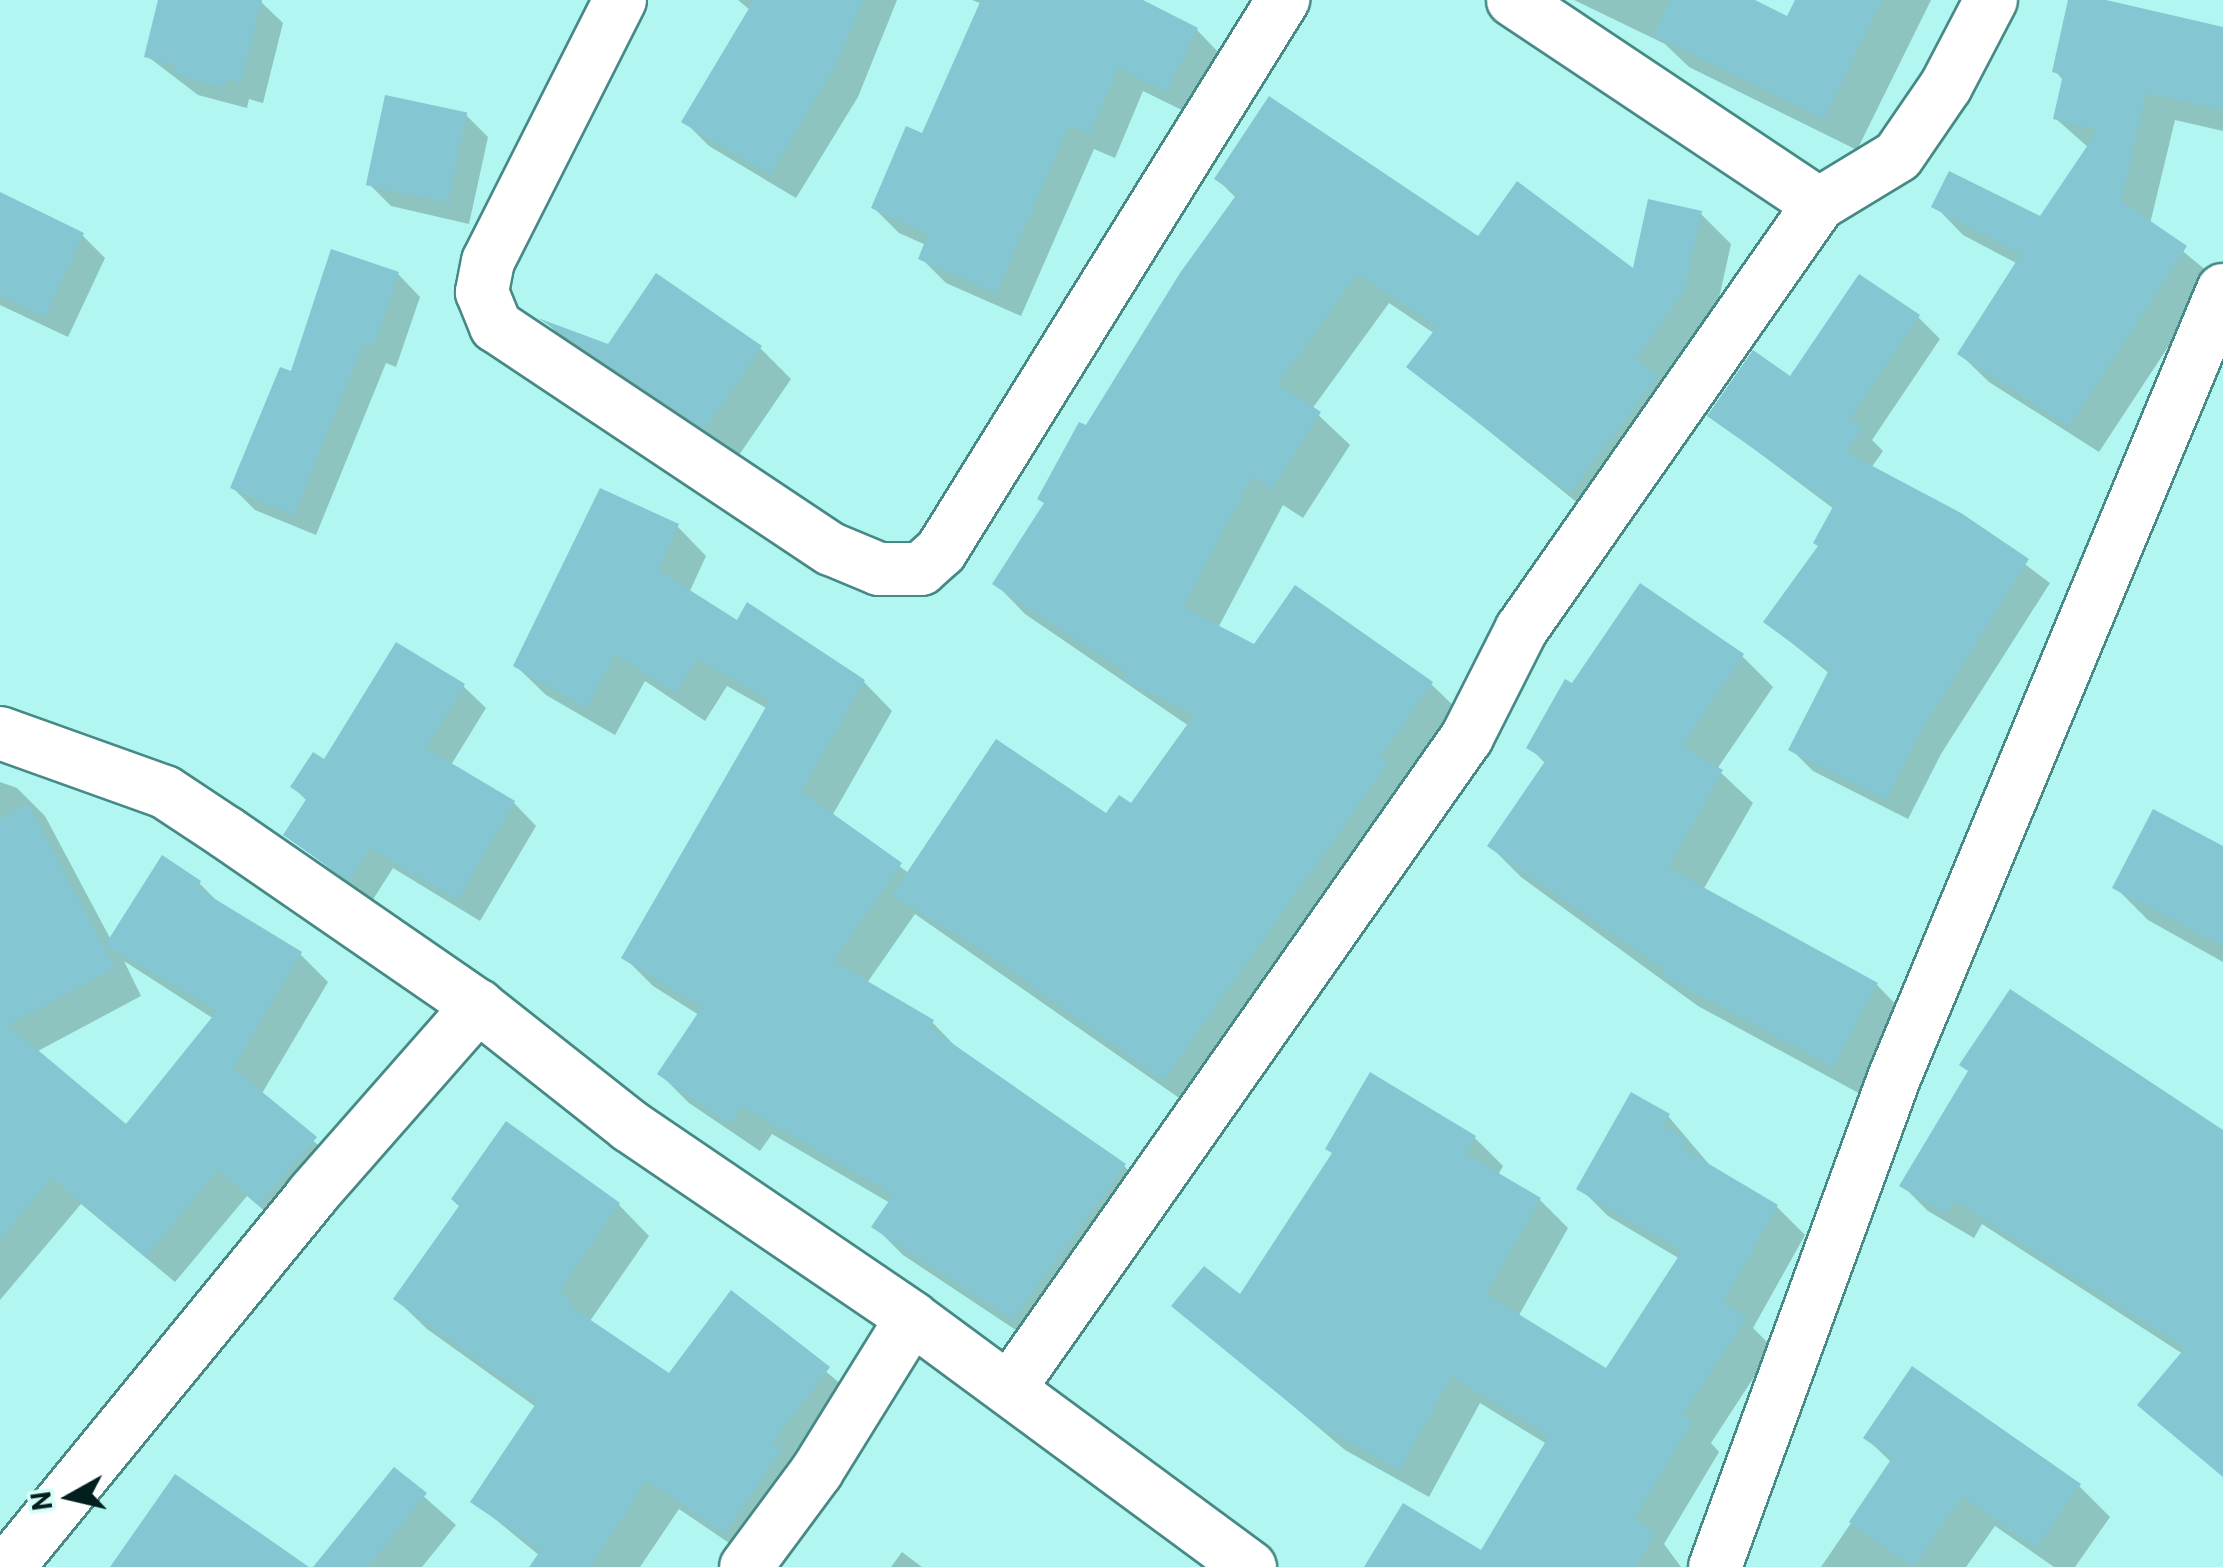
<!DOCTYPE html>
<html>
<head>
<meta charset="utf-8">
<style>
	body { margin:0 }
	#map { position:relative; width:2223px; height:1567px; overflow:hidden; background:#b1f6f0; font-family:Barlow,sans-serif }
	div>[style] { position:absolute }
	.shadow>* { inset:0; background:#0003 }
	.building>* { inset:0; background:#84c6d2; transform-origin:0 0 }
	.roads { filter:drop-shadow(2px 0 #468985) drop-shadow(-2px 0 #468985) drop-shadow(0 2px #468985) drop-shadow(0 -2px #468985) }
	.street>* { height:52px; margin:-26px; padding:0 26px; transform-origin:26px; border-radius:26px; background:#fff }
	span { translate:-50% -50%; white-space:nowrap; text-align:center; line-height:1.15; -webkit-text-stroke:8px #d5fdfa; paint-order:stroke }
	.north { position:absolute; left:20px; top:1447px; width:100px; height:100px; -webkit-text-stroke:8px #d5fdfa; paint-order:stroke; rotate:262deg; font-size:28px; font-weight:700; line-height:40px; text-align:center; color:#021e1d }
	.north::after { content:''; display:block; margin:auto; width:35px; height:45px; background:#021e1d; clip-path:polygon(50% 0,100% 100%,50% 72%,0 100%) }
</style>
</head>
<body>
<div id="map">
	<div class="shadow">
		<i style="clip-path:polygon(161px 0,259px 0,283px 23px,263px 103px,249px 99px,247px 108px,198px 95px,147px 56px)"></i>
		<i style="clip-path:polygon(738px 0,897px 0,858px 97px,796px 198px,709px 146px,684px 121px,750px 10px)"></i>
		<i style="clip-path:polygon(972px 0,1137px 0,1197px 30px,1221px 55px,1192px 115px,1143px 91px,1115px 158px,1094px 149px,1021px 316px,946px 283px,921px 258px,926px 245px,899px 233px,874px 208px,923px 137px,980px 3px)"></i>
		<i style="clip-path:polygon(1574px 0,1749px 0,1788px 20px,1798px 0,1931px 0,1857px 150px,1689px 67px,1665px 44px)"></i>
		<i style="clip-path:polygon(2070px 0,2223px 29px,2223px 131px,2175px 120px,2150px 224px,2214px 277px,2099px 452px,1989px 382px,1960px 354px,2018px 264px,1963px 235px,1935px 206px,2041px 220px,2089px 148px,2055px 118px,2064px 81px,2055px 71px)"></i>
		<i style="clip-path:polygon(466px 115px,488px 137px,469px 224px,391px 206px,369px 184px)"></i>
		<i style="clip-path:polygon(1217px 179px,1634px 272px,1700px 213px,1731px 244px,1714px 321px,1601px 522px,1410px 367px,1435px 334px,1389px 303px,1312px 409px,1350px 445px,1303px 518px,1283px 505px,1218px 628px,1255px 647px,1431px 684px,1462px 714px,1195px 1109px,915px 914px,867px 983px,932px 1022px,961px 1052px,1124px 1166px,1153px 1195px,1043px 1348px,903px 1255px,874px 1226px,890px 1203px,772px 1134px,760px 1151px,689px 1103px,660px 1074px,699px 1015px,653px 986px,624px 957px,768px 709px,727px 686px,705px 721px,645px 681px,615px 735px,546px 695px,516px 666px,677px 526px,706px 556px,689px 593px,738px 623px,863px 681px,892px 711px,832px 816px,910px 874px,1132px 807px,1189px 726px,1025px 614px,995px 583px,1237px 199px)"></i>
		<i style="clip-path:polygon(0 195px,83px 236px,105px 258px,68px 337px,0 305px)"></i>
		<i style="clip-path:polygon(398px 274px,420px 297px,396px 367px,386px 363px,316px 535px,255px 510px,233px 488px,292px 375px)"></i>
		<i style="clip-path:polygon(1918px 317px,1940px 339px,1872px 440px,1883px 451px,1871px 468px,1960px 515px,2050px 583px,1941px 754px,1908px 819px,1813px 771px,1791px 749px,1830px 674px,1766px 622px,1820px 547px,1834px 509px,1710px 416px)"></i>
		<i style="clip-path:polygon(548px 324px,609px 347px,760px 348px,791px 379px,737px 458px,573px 349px)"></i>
		<i style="clip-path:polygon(1742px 656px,1773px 687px,1717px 769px,1753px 803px,1703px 890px,1877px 985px,1907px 1016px,1864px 1096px,1698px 1006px,1521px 877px,1490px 846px,1546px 764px,1530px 748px,1572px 686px)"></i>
		<i style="clip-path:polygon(463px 686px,486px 708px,451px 765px,514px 803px,536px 826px,480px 921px,393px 868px,372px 901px,286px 835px,307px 801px,293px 787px)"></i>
		<i style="clip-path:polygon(evenodd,0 782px,17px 788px,45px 816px,111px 940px,199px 883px,223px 907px,300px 954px,328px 982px,261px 1095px,343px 1167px,288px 1231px,247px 1196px,175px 1282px,81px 1204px,0 1300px,0 782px,124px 961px,214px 1019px,126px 1128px,36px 1052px,141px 996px,124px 961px)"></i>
		<i style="clip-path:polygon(2223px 849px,2223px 962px,2148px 920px,2115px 887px)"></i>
		<i style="clip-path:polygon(1668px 1116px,1713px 1169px,1777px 1207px,1805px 1235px,1753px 1328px,1773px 1348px,1711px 1443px,1719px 1452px,1664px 1544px,1681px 1567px,1367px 1567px,1482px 1554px,1547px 1444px,1480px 1403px,1429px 1497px,1345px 1450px,1175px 1306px,1240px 1298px,1475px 1138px,1503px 1166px,1498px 1175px,1540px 1200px,1568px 1228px,1518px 1317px,1607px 1371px,1680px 1259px,1608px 1216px,1580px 1188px)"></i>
		<i style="clip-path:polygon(507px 1125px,619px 1205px,649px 1236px,590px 1321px,670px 1376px,732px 1294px,859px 1399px,757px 1562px,679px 1509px,640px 1567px,532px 1567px,540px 1556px,473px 1501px,536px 1407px,427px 1329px,396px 1299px,462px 1207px)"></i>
		<i style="clip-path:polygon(2223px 1135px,2223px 1475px,2141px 1405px,2183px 1354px,1982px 1224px,1974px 1238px,1928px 1211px,1902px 1185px)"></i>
		<i style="clip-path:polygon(1866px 1438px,2079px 1486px,2110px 1517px,2075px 1567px,2054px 1567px,1995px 1526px,1966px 1567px,1821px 1567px,1892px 1463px)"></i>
		<i style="clip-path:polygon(394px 1470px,456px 1525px,422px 1567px,316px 1567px)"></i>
		<i style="clip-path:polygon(902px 1552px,922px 1567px,891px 1567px)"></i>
	</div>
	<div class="building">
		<i style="clip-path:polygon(158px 0,262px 0,241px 83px,227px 79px,225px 88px,173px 74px,175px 65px,144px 57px)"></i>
		<i style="clip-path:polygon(754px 0,863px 0,838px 61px,770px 175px,681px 122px)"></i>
		<i style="clip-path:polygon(981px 0,1143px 0,1198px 28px,1166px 92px,1118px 68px,1090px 134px,1069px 126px,996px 293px,918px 259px,928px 234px,871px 208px,906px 126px,922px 133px)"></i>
		<i style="clip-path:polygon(1670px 0,1755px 0,1787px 16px,1795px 0,1882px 0,1824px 119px,1653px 35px)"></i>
		<i style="clip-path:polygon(2068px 0,2106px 0,2223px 27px,2223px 110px,2146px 93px,2121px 201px,2187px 246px,2069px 426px,1957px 354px,2021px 254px,1931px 207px,1949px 171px,2040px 216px,2098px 130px,2053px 119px,2063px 75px,2052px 72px)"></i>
		<i style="left:385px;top:95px;width:84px;height:92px;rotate:12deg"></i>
		<i style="clip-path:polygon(1269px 96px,1478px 236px,1517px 181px,1633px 268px,1648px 199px,1702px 211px,1684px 290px,1636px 359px,1658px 376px,1570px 493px,1406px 367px,1437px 327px,1357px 274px,1278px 384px,1321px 412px,1272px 489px,1252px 476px,1183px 607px,1254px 644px,1295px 585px,1433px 682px,1380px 758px,1388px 763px,1163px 1081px,994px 958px,892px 895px,996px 739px,1106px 813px,1119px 795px,1131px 803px,1194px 715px,1123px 679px,1126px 672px,992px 584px,1044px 503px,1037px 499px,1079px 422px,1086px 425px,1180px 273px,1237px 194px,1214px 179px)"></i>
		<i style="clip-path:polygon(0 192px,84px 233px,45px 317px,0 295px)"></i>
		<i style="clip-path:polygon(331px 249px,399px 272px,374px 346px,364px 343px,294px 515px,230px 488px,280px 367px,291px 371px)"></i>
		<i style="clip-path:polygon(656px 273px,762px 346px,705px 429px,538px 318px,608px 344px)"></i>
		<i style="clip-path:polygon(1859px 274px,1920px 315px,1850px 418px,1863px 427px,1846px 452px,1961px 513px,2029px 559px,1920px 732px,1886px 800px,1788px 750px,1829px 670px,1763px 622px,1818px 546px,1813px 543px,1834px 505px,1707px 416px,1753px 350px,1790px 376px)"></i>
		<i style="clip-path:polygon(600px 488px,679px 524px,658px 570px,737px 620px,747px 602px,865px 680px,801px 791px,902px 863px,833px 961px,934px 1020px,930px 1028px,1126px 1164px,1013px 1320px,871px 1227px,893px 1195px,742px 1106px,730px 1124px,657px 1074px,702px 1007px,621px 958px,770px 700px,697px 659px,675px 693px,615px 654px,586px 708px,513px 666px)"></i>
		<i style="clip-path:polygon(1640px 583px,1744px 654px,1682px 746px,1723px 770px,1668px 868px,1878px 983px,1833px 1067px,1664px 976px,1666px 971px,1487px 846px,1546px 760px,1526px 748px,1565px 679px,1572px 683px)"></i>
		<i style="clip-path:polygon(396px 642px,465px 684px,426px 748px,515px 801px,457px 900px,370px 848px,349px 881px,283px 835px,307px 798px,290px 787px,313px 752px,324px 759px)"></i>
		<i style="clip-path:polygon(28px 804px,115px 968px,8px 1025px,126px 1124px,217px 1011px,105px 945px,162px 855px,201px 881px,197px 888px,302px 952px,233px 1068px,317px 1137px,259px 1205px,218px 1170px,146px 1257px,52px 1178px,0 1239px,0 819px)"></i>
		<i style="clip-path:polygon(2153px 809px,2223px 846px,2223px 946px,2112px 888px)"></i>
		<i style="clip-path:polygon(2010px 989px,2223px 1130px,2223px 1477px,2137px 1405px,2185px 1348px,1955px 1201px,1947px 1214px,1899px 1186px,1968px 1071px,1959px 1065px)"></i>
		<i style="clip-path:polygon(1370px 1072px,1476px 1136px,1466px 1154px,1541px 1198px,1486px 1294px,1606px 1368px,1682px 1251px,1576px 1189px,1631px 1092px,1670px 1114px,1663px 1126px,1687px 1140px,1682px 1148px,1778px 1205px,1723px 1302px,1747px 1318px,1682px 1415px,1692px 1421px,1634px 1519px,1656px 1533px,1636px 1567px,1364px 1567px,1403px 1503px,1481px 1550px,1549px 1436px,1451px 1376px,1400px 1470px,1314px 1423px,1171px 1306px,1204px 1266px,1240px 1294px,1332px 1153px,1325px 1149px)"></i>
		<i style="clip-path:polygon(506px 1121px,620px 1203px,559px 1291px,571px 1299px,567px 1304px,669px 1373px,731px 1290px,830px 1367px,772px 1443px,782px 1449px,725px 1534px,647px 1480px,590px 1567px,529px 1567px,541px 1550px,470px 1502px,537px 1402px,393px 1299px,459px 1206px,451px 1199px)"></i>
		<i style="clip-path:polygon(1912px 1366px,2081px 1484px,2036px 1548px,1962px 1496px,1914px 1567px,1849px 1522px,1892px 1458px,1863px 1438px)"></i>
		<i style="clip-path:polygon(394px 1467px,427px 1493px,367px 1567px,313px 1567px)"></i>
		<i style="clip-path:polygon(175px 1474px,309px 1567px,110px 1567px)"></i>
	</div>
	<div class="roads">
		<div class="street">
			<i style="left:620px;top:0;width:292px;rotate:116.8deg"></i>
			<i style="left:488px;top:261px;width:32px;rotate:101deg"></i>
			<i style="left:482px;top:292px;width:37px;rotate:68deg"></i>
			<i style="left:496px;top:326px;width:402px;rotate:33.7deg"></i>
			<i style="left:831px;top:549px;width:52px;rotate:22.6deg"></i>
			<i style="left:879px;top:569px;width:42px"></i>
			<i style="left:921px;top:569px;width:27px;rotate:-42deg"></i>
			<i style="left:941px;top:551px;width:649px;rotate:-58.17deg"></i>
			<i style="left:1513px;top:0;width:368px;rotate:33.7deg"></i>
			<i style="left:0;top:733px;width:175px;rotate:19.7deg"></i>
			<i style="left:165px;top:792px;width:74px;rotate:33.5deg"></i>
			<i style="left:227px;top:833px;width:305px;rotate:34.6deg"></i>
			<i style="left:478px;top:1006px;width:194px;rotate:38.3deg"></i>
			<i style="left:630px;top:1126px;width:341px;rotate:34.2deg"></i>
			<i style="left:912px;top:1318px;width:420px;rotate:36.4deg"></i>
			<i style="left:1009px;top:1389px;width:797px;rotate:-54.91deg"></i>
			<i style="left:1467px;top:737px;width:120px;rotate:-63.2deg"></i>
			<i style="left:1521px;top:630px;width:520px;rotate:-55.03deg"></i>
			<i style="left:1819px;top:204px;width:92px;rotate:-31.3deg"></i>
			<i style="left:1898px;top:156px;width:85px;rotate:-55.6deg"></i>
			<i style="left:1946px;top:86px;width:97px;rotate:-62.4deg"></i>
			<i style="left:8px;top:1567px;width:480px;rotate:-50.7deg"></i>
			<i style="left:312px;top:1195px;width:252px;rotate:-48.7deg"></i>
			<i style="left:746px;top:1567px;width:119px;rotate:-53.5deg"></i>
			<i style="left:817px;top:1471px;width:180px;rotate:-58.2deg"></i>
			<i style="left:1715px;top:1567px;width:521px;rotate:-69.89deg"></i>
			<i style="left:1894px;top:1078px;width:854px;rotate:-67.34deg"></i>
		</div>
	</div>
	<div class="north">N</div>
</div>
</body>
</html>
